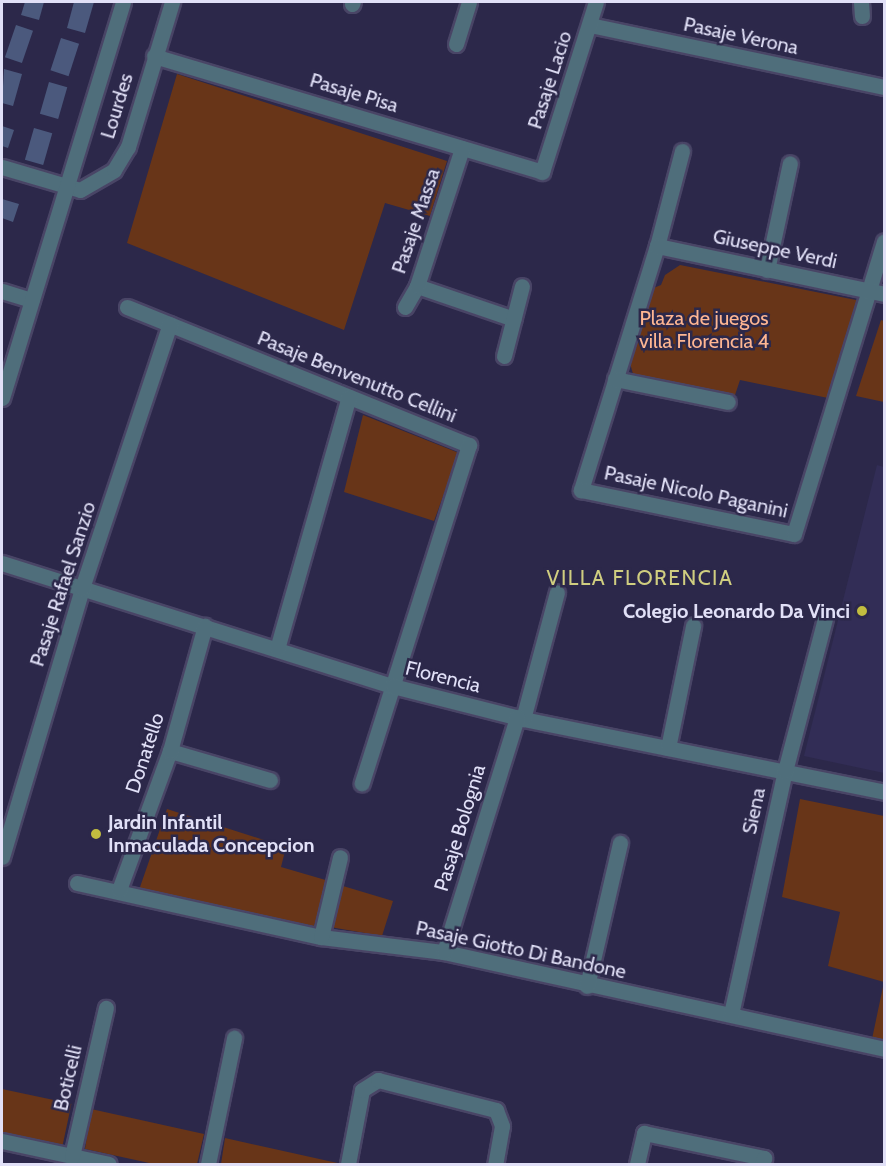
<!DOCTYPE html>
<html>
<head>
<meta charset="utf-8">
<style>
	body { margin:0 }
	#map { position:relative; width:886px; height:1166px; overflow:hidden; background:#2c284a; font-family:Cabin,sans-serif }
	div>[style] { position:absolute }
	.built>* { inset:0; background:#322d56 }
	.green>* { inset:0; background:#683518; transform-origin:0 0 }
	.building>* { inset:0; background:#4b597d; transform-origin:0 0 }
	.roads { filter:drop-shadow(2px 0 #494566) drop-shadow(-2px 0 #494566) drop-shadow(0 2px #494566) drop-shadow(0 -2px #494566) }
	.minor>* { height:15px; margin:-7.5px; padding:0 7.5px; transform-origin:7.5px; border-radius:7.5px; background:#4f6e7b }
	.dots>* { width:16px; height:16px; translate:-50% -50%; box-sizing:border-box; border:3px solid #2c284a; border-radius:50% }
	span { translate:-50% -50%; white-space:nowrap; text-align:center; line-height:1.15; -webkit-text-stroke:5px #2c284a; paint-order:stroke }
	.street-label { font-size:20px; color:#e1e0f7 }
	.park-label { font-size:20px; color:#feb692 }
	.poi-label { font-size:20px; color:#e1e0f7; font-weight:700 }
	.right { translate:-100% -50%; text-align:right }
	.left { translate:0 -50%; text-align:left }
	.neighbourhood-label { font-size:21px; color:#d0ce80; letter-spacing:1.5px }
	.frame { position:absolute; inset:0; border:3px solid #e1e0f7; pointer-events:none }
</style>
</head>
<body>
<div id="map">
	<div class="built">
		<i style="clip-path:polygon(877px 465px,884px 467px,884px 773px,804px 756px)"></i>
	</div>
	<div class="green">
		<i style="clip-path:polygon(177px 74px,447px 161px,430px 216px,385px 203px,344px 330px,127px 243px)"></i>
		<i style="clip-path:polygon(680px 265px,861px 301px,833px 399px,740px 380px,734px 398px,633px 374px,628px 356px,651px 289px,661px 285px,665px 275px)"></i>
		<i style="clip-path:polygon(881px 320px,884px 321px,884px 402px,856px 396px)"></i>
		<i style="clip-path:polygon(363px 415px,459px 453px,434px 521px,344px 492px)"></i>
		<i style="clip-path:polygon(800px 799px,884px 816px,884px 1041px,872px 1039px,884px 982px,828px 966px,840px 912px,782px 897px)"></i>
		<i style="clip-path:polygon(167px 809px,286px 847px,281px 867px,329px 881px,314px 926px,139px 890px)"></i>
		<i style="clip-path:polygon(343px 886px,393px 901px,382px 936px,330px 927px)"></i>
		<i style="left:2px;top:1089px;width:71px;height:42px;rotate:12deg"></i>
		<i style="clip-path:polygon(91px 1109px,204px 1134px,197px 1164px,154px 1164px,85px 1149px)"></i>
		<i style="clip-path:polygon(225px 1138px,342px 1164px,221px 1164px)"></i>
	</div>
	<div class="building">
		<i style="clip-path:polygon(25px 2px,44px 2px,39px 20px,21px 15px)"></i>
		<i style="clip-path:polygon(74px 2px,94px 2px,85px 33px,67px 28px)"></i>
		<i style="left:16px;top:25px;width:18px;height:34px;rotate:19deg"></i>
		<i style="left:61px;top:38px;width:19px;height:34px;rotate:18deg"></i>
		<i style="clip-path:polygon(4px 69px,22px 74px,13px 106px,2px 103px)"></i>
		<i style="left:49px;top:82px;width:19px;height:33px;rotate:16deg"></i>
		<i style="clip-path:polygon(2px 126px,14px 130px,8px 148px,2px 146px)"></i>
		<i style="left:34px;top:128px;width:19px;height:33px;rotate:16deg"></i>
		<i style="clip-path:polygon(2px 199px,19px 204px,13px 222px,2px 218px)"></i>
	</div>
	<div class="roads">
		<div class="minor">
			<i style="left:861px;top:2px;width:14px;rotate:86deg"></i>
			<i style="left:352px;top:4px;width:2px;rotate:-63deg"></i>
			<i style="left:590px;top:25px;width:300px;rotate:11.9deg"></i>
			<i style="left:456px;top:44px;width:44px;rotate:-72.8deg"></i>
			<i style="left:154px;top:56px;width:405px;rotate:16.6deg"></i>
			<i style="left:542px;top:172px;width:178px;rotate:-72.4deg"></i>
			<i style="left:682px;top:151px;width:98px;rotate:104.7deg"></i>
			<i style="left:657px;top:246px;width:256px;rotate:107.3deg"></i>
			<i style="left:581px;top:490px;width:217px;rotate:11.7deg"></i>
			<i style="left:794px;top:534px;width:306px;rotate:-72.9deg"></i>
			<i style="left:2px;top:167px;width:81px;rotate:16.4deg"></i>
			<i style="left:80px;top:190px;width:39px;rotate:-30deg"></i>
			<i style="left:114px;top:170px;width:27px;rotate:-59deg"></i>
			<i style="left:128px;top:147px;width:152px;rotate:-73.1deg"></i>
			<i style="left:657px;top:246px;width:232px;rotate:11.9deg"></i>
			<i style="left:767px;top:270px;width:109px;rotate:-77.9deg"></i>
			<i style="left:417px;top:286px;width:102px;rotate:18.8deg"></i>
			<i style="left:2px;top:291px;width:31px;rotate:17deg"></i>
			<i style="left:127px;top:307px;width:369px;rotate:22deg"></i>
			<i style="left:469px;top:445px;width:355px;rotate:107.6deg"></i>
			<i style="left:405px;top:307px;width:24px;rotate:-60deg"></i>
			<i style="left:417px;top:286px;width:145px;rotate:-71.9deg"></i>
			<i style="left:504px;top:356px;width:72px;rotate:-75.6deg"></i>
			<i style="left:615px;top:379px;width:115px;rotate:11.5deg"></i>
			<i style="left:2px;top:398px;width:414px;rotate:-73deg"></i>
			<i style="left:2px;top:563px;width:410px;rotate:17.5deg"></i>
			<i style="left:393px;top:686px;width:134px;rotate:14.2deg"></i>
			<i style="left:523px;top:719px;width:368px;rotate:11.4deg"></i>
			<i style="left:277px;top:649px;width:262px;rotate:-74.1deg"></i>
			<i style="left:523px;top:719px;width:131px;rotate:-75deg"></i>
			<i style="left:668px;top:748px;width:125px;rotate:-78.4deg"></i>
			<i style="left:170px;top:751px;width:104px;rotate:16.2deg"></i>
			<i style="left:2px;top:857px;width:281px;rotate:-73.4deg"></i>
			<i style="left:82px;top:588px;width:278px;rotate:-71.6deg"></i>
			<i style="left:77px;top:883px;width:250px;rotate:12.5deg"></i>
			<i style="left:321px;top:937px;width:124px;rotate:7deg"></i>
			<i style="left:444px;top:952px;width:451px;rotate:12.4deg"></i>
			<i style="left:119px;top:890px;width:148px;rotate:-69.9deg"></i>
			<i style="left:170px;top:751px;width:130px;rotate:-74.4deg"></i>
			<i style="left:321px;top:937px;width:82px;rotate:-76.6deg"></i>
			<i style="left:444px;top:952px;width:246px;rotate:-72.7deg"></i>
			<i style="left:587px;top:986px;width:147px;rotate:-77deg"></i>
			<i style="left:731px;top:1014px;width:249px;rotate:-77.5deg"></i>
			<i style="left:785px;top:771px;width:157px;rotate:-75.3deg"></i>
			<i style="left:2px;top:1141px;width:109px;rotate:12.1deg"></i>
			<i style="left:72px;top:1156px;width:152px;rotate:-77.1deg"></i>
			<i style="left:208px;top:1164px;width:129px;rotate:-78.3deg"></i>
			<i style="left:348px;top:1164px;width:75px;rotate:-79.3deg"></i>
			<i style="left:362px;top:1090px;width:19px;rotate:-32deg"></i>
			<i style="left:378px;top:1080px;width:122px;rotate:14.3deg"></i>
			<i style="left:496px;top:1110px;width:17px;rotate:69deg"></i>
			<i style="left:502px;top:1126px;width:39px;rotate:100deg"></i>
			<i style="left:637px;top:1164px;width:32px;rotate:-77deg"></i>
			<i style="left:644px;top:1133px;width:123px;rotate:11.8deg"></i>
			<i style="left:764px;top:1158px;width:6px;rotate:108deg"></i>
		</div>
	</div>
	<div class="dots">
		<i style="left:862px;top:611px;background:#c2bd3f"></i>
		<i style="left:96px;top:834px;background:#c2bd3f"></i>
	</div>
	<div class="street-label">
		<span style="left:741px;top:36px;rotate:12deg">Pasaje Verona</span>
		<span style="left:550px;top:80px;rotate:-72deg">Pasaje Lacio</span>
		<span style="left:354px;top:93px;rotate:17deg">Pasaje Pisa</span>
		<span style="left:117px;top:106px;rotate:-73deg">Lourdes</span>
		<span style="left:416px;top:221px;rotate:-71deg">Pasaje Massa</span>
		<span style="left:775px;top:249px;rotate:12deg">Giuseppe Verdi</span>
		<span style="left:357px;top:377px;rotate:22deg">Pasaje Benvenutto Cellini</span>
		<span style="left:696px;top:492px;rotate:12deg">Pasaje Nicolo Paganini</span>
		<span style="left:63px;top:584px;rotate:-72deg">Pasaje Rafael Sanzio</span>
		<span style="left:443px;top:677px;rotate:14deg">Florencia</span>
		<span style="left:145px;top:753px;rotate:-72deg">Donatello</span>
		<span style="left:754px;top:811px;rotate:-78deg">Siena</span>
		<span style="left:460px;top:828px;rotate:-73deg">Pasaje Bolognia</span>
		<span style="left:521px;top:950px;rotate:12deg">Pasaje Giotto Di Bandone</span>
		<span style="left:68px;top:1078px;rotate:-77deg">Boticelli</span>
	</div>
	<div class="park-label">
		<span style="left:704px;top:330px">Plaza de juegos<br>villa Florencia 4</span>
	</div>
	<div class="poi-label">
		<span class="right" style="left:850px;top:611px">Colegio Leonardo Da Vinci</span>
		<span class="left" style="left:108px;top:834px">Jardin Infantil<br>Inmaculada Concepcion</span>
	</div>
	<div class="neighbourhood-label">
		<span style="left:640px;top:578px">VILLA FLORENCIA</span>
	</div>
	<div class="frame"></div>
</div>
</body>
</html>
